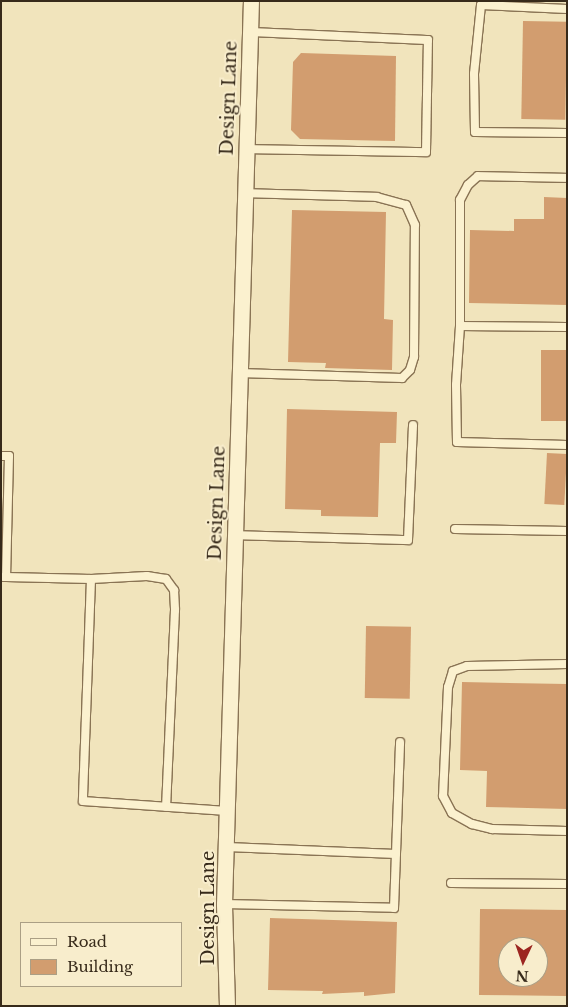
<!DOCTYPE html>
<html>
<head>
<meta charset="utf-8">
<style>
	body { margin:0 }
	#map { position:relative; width:568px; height:1007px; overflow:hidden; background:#f1e4bc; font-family:"Libre Baskerville",serif }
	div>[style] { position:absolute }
	.building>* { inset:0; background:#d29d6f; transform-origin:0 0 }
	.roads { filter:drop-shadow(1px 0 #897354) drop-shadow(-1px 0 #897354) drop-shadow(0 1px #897354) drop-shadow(0 -1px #897354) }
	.lane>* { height:8px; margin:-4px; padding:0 4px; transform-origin:4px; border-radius:4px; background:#fbf1cf }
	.street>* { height:15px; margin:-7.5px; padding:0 7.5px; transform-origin:7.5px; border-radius:7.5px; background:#fbf1cf }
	span { translate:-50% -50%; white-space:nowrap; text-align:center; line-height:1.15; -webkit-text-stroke:4px #f8edcc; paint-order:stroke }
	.street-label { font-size:18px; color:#372a1a }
	.frame { position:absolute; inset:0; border:2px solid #372a1a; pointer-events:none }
	.legend { position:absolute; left:20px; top:922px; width:162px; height:65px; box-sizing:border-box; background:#f8edcc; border:1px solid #ab9f85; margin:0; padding:6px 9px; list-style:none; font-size:15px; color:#372a1a }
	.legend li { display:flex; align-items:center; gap:10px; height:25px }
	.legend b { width:25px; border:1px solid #ab9f85 }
	.north { position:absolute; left:498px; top:937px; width:50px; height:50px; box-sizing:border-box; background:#f8edcc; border:1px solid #ab9f85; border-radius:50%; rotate:183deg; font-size:14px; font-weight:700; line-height:20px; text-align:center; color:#372a1a }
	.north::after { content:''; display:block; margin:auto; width:18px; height:22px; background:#9c2620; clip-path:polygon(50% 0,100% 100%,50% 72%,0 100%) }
</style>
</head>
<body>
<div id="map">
	<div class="building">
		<i style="left:523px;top:21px;width:44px;height:98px;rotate:1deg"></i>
		<i style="clip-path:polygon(301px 53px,396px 56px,395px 141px,300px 139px,291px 130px,293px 62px)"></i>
		<i style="clip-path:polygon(544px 197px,567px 198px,567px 305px,469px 303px,470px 230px,514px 231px,514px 219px,544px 219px)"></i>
		<i style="clip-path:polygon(292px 210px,386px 212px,384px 319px,393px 320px,392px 370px,325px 368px,326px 363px,288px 362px)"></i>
		<i style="left:541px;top:350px;width:26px;height:71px"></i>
		<i style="clip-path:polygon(287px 409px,397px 412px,396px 443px,380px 443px,378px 517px,321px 516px,321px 510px,285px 509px)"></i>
		<i style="left:547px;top:453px;width:20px;height:51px;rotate:3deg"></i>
		<i style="left:366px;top:626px;width:45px;height:72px;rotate:1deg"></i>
		<i style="clip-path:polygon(462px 682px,567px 684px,567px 809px,486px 807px,487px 771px,460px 770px)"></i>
		<i style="clip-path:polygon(evenodd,480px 909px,567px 910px,567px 996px,479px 995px,480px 909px,508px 947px,538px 947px,538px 977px,508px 977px,508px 947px)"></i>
		<i style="clip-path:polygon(270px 918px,397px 922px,395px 993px,364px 996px,364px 992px,322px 994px,323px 991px,268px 990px)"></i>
	</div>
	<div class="roads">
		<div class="lane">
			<i style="left:567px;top:9px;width:86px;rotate:-177.3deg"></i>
			<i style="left:481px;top:5px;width:69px;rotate:95.8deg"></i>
			<i style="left:474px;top:74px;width:58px;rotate:89deg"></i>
			<i style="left:475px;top:132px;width:92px;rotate:0.6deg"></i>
			<i style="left:246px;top:149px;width:180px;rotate:1deg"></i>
			<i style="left:426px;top:152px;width:112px;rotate:-89deg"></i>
			<i style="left:428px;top:40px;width:178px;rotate:-177.4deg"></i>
			<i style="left:460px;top:326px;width:126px;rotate:-90deg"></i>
			<i style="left:460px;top:200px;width:17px;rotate:-62deg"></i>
			<i style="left:468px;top:185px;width:13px;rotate:-42deg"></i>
			<i style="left:478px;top:176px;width:89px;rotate:1.3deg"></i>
			<i style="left:567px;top:327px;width:107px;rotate:-179.5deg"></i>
			<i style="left:460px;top:326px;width:59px;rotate:93.9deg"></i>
			<i style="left:456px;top:385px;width:57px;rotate:89deg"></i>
			<i style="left:457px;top:442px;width:110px;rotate:1.6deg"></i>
			<i style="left:239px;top:373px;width:163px;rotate:1.8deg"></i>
			<i style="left:402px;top:378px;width:11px;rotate:-45deg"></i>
			<i style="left:410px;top:370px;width:14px;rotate:-73deg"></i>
			<i style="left:414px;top:357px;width:132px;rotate:-89.6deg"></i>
			<i style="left:415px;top:225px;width:22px;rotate:-114deg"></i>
			<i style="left:406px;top:205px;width:30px;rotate:-165deg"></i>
			<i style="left:377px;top:197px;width:132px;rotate:-178.3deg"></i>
			<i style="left:1px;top:456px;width:8px"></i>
			<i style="left:9px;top:456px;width:121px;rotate:91.4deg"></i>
			<i style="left:6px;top:577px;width:3px;rotate:180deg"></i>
			<i style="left:455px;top:529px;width:112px;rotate:1deg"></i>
			<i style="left:235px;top:535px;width:173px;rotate:1.7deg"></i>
			<i style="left:408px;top:540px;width:115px;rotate:-87.5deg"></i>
			<i style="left:6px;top:577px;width:85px;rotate:1.3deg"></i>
			<i style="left:91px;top:579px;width:56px;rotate:-3.1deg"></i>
			<i style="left:147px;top:576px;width:19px;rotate:9deg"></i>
			<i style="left:166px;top:579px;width:14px;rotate:54deg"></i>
			<i style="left:174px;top:590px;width:20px;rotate:87deg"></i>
			<i style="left:175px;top:610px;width:197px;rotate:92.6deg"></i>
			<i style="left:91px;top:579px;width:222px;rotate:92.1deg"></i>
			<i style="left:83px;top:801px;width:144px;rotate:4deg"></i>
			<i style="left:567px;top:664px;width:100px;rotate:178.9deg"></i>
			<i style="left:467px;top:666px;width:15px;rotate:160deg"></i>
			<i style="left:453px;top:671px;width:17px;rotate:107deg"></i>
			<i style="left:448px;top:687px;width:109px;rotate:92.6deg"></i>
			<i style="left:443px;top:796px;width:19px;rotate:62deg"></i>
			<i style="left:452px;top:813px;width:23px;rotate:29deg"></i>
			<i style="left:472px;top:824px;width:21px;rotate:14deg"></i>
			<i style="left:492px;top:829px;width:75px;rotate:1.5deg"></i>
			<i style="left:227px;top:847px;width:169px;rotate:2.4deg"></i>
			<i style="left:451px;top:883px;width:116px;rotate:0.5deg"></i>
			<i style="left:224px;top:904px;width:170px;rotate:1.3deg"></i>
			<i style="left:394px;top:908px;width:166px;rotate:-87.9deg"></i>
		</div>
		<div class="street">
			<i style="left:227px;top:1006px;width:102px;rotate:-91.7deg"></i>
			<i style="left:224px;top:904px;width:903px;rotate:-88.29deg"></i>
		</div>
	</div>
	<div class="street-label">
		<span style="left:229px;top:98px;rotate:-88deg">Design Lane</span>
		<span style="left:217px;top:503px;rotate:-88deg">Design Lane</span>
		<span style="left:208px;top:908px;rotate:-90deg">Design Lane</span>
	</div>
	<div class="frame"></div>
	<ul class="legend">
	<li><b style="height:6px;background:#fbf1cf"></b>Road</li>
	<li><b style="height:14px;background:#d29d6f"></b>Building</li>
	</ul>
	<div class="north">N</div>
</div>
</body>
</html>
